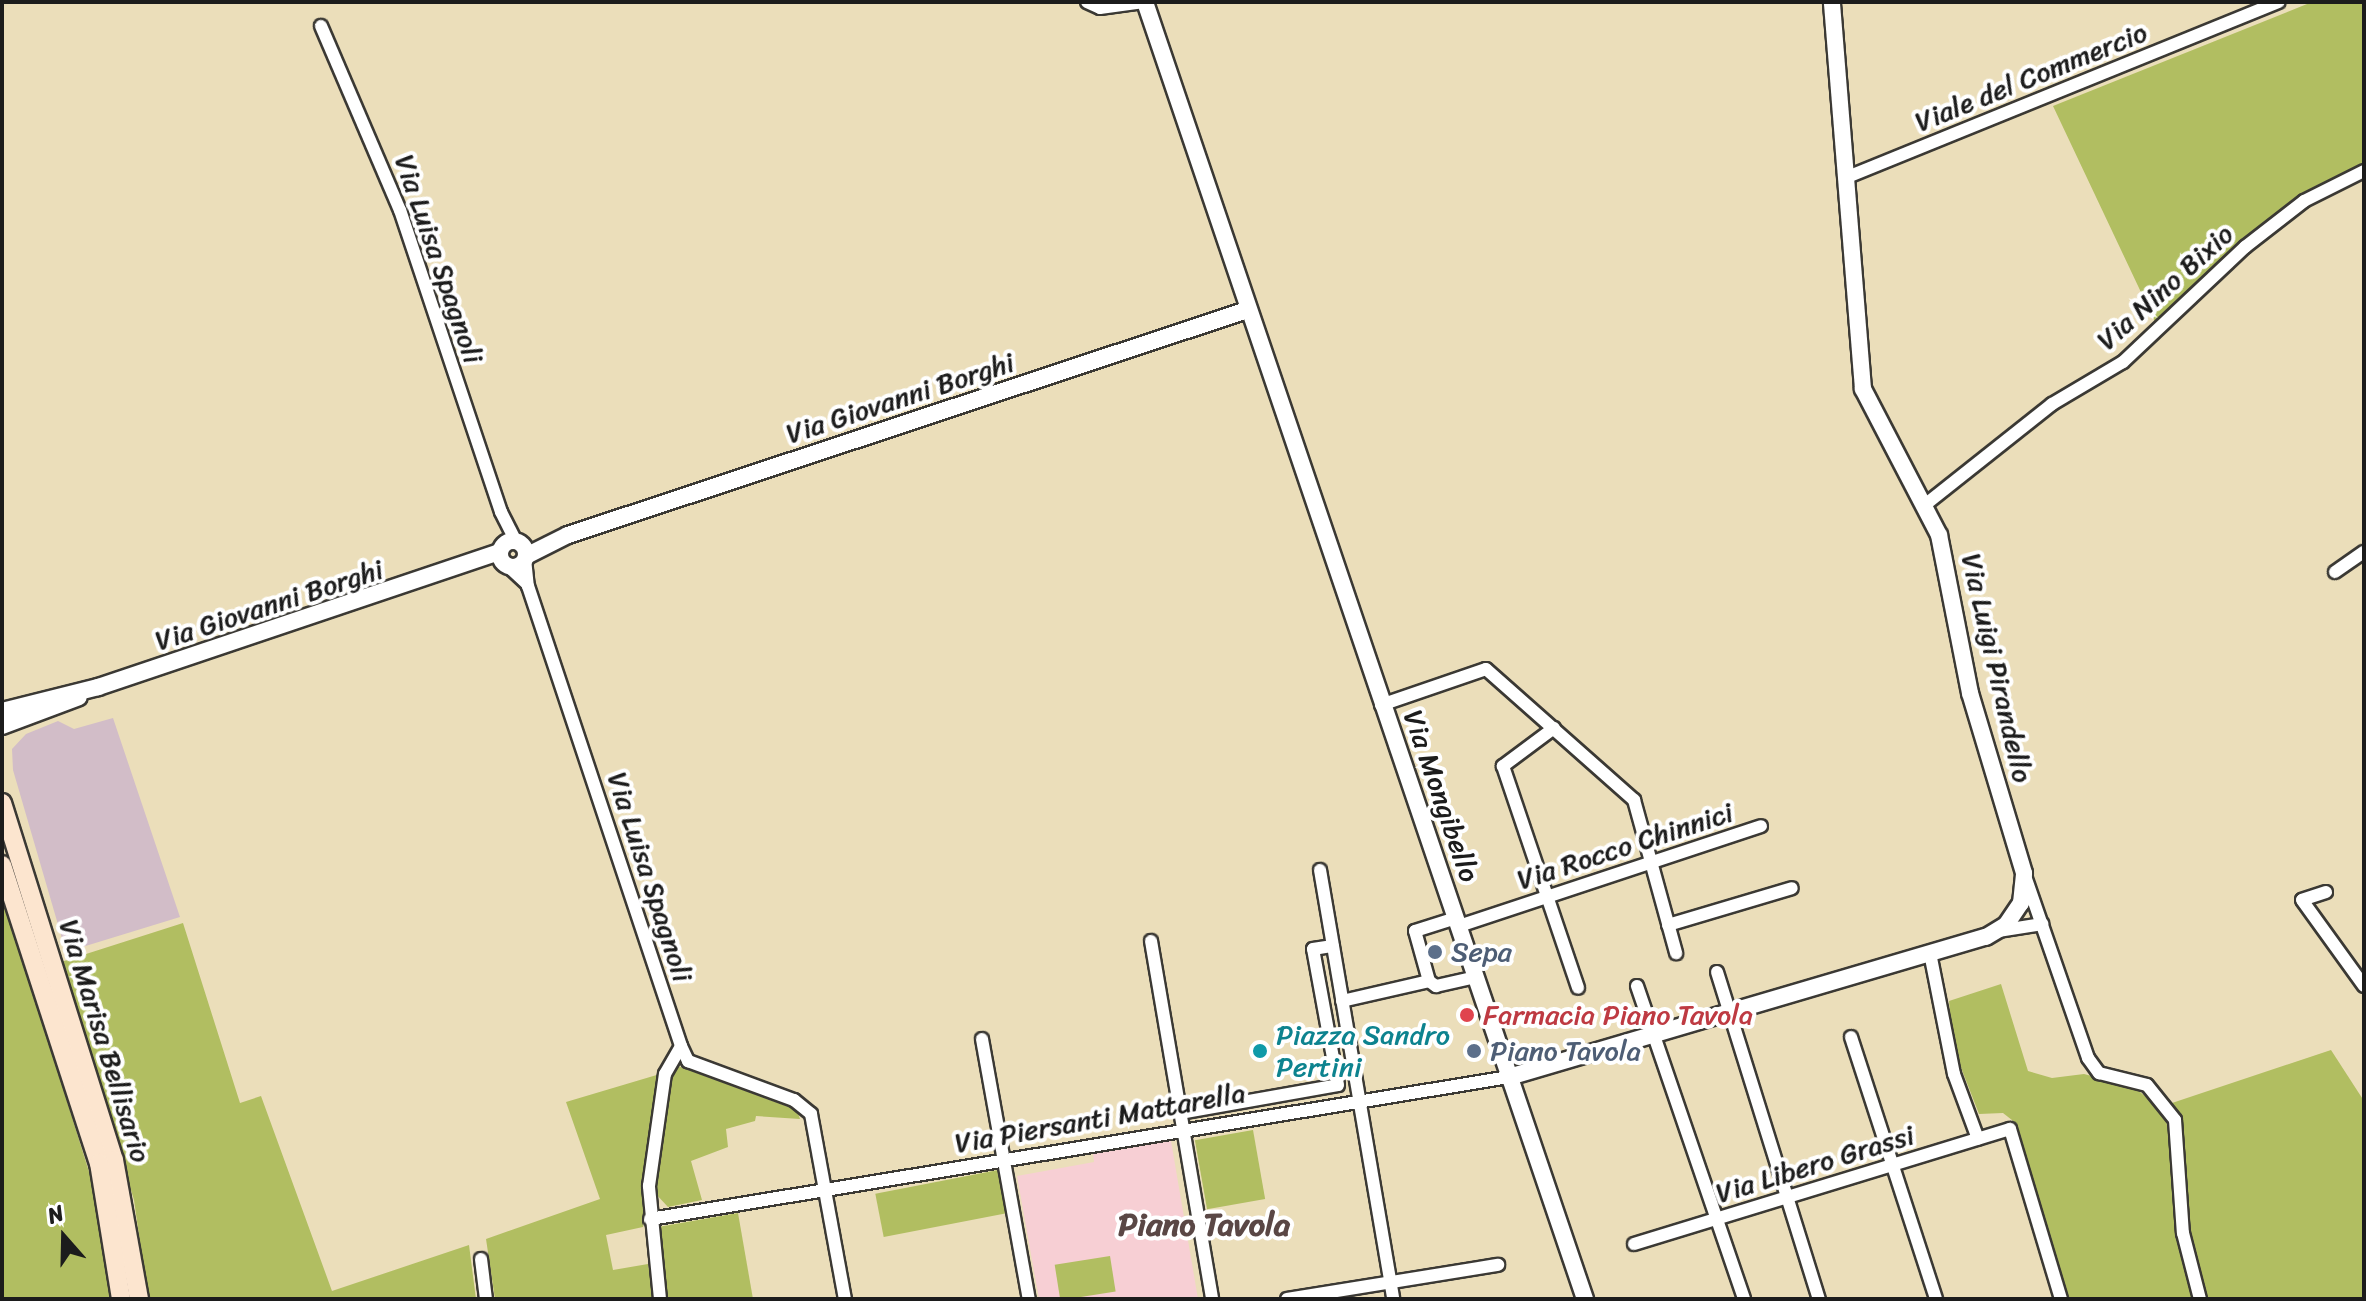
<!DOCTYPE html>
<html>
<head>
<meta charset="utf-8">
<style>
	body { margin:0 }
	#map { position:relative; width:2366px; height:1301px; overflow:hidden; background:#ebdeba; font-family:Sriracha,sans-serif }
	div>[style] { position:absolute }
	.built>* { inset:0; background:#f7cfd4 }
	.industrial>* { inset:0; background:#d2bdc8 }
	.green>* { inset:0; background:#b1be61; transform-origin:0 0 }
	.roads { filter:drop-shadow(2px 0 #3b3934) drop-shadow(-2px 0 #3b3934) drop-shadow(0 2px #3b3934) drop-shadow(0 -2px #3b3934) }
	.minor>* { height:12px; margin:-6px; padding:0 6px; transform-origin:6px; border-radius:6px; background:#fff }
	.tertiary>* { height:16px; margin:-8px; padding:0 8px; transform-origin:8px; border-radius:8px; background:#fff }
	.tertiary>.ring { margin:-8px; padding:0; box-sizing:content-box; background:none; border:16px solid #fff; border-radius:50% }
	.secondary>* { height:18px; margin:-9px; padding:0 9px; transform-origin:9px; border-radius:9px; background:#fce5cf }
	.dots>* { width:22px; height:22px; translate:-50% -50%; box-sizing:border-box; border:4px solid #fff; border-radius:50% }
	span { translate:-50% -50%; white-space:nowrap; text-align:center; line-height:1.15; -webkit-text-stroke:8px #fff; paint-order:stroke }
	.street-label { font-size:28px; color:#1c1c1c }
	.service-label { font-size:28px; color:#4e5e75 }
	.left { translate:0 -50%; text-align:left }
	.health-label { font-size:28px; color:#be3a42 }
	.culture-label { font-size:28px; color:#0d838f }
	.quarter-label { font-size:32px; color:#5a4745; font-weight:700 }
	.frame { position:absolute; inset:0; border:4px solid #1c1c1c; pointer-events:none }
	.north { position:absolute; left:24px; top:1197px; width:80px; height:80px; -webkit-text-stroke:6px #fff; paint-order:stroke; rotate:340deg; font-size:22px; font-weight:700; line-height:32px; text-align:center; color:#1c1c1c }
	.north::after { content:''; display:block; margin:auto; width:28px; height:36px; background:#1c1c1c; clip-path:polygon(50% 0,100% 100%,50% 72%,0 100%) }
</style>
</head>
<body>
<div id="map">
	<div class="built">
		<i style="clip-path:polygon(1171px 1141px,1198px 1299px,1039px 1299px,1017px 1176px,1094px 1162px,1093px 1154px)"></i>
	</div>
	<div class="industrial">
		<i style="clip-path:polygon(113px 718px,180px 917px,66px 952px,13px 770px,12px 749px,26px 734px,58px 721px,74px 729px)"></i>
	</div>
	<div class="green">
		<i style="clip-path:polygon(2312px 2px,2364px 2px,2364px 165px,2293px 199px,2156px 324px,2053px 106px)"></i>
		<i style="clip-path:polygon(2px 892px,99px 1204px,111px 1299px,2px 1299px)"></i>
		<i style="clip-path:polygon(183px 923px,240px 1103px,261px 1096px,332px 1291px,469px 1245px,476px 1299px,148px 1299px,134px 1200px,61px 962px)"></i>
		<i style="clip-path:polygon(2001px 984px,2028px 1071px,2052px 1078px,2084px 1074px,2134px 1087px,2165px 1113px,2172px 1134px,2175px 1220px,2193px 1299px,2068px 1299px,2017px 1124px,2003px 1113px,1979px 1114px,1953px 1047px,1949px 1001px)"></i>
		<i style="clip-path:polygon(2331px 1050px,2364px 1101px,2364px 1299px,2207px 1299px,2187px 1219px,2183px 1128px,2172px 1103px)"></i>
		<i style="clip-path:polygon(678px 1066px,797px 1110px,800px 1119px,756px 1116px,755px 1121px,726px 1129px,728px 1147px,691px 1161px,702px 1200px,668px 1207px,655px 1193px,670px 1074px)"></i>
		<i style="clip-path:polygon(660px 1074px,643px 1227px,606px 1235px,613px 1270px,648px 1264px,654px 1299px,495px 1299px,486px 1239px,600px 1199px,566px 1102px)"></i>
		<i style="left:1253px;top:1130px;width:70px;height:59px;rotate:80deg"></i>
		<i style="left:998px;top:1170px;width:44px;height:125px;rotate:79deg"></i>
		<i style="clip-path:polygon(738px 1213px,753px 1299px,665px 1299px,658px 1227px)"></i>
		<i style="left:1110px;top:1256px;width:36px;height:56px;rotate:81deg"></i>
	</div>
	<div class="roads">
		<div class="minor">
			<i style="left:1087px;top:2px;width:14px;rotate:25deg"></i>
			<i style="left:1100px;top:8px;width:44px;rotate:-7.8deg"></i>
			<i style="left:321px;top:26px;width:200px;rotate:66.8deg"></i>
			<i style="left:400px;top:210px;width:318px;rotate:71.5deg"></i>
			<i style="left:501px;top:512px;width:33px;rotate:63deg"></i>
			<i style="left:1845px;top:178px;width:468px;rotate:-22.1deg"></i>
			<i style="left:1926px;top:504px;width:161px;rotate:-38.4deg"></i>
			<i style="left:2052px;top:404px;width:82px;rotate:-30.6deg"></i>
			<i style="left:2123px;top:362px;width:168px;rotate:-43.3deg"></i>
			<i style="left:2245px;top:247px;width:75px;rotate:-37.9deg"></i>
			<i style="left:2304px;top:201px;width:67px;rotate:-26.6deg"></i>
			<i style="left:525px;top:559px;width:27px;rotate:84deg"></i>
			<i style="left:528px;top:586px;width:485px;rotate:71.6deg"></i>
			<i style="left:681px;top:1046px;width:17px;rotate:65deg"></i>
			<i style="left:688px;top:1061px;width:113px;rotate:20.2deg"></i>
			<i style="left:794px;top:1100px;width:22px;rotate:39deg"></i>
			<i style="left:811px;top:1114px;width:188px;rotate:79.6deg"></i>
			<i style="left:508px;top:566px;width:25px;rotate:43deg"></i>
			<i style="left:2335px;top:572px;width:35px;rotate:-35deg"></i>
			<i style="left:1381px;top:705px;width:111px;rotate:-18.9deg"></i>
			<i style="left:1486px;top:669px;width:198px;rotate:41.5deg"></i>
			<i style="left:1634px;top:800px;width:159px;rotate:74.6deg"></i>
			<i style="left:1554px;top:728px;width:64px;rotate:143.3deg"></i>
			<i style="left:1503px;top:766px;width:234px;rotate:71.3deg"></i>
			<i style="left:1320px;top:870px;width:435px;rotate:80.3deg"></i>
			<i style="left:2025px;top:876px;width:193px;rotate:70.9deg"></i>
			<i style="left:2088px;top:1058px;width:19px;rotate:54deg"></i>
			<i style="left:2099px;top:1073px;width:49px;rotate:14deg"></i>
			<i style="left:2147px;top:1085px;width:45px;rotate:51.3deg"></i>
			<i style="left:2175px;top:1120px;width:113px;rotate:86deg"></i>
			<i style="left:2183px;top:1233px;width:68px;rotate:75.6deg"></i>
			<i style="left:2326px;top:892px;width:25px;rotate:162deg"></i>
			<i style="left:2302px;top:900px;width:106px;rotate:54.2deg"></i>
			<i style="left:1668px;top:925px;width:129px;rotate:-16.6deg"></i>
			<i style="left:1459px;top:926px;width:318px;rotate:-18.3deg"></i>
			<i style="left:1998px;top:931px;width:45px;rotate:-9deg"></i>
			<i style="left:1151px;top:941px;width:363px;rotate:80.3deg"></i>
			<i style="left:1930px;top:953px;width:123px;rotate:78.8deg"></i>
			<i style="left:1954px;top:1074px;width:69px;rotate:69.7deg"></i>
			<i style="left:1717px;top:972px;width:343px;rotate:72.7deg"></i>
			<i style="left:1429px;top:981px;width:52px;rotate:-105.6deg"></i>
			<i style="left:1415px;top:931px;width:43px;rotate:-17.6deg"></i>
			<i style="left:1637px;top:986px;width:331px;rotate:71.1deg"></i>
			<i style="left:1342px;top:1001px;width:89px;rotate:-12.9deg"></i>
			<i style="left:1429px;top:981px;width:9px;rotate:36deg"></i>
			<i style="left:1436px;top:986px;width:41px;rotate:-12.7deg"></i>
			<i style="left:1851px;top:1037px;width:275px;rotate:72deg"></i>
			<i style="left:982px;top:1039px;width:264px;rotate:79.8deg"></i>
			<i style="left:1180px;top:1113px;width:160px;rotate:-10deg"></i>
			<i style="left:1338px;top:1085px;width:138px;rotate:-100.4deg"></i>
			<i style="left:1313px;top:949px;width:20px;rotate:-9deg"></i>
			<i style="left:650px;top:1219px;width:871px;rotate:-9.39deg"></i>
			<i style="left:1634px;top:1244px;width:393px;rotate:-17deg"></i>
			<i style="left:2010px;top:1129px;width:177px;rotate:73.3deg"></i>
			<i style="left:481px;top:1259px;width:40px;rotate:82.9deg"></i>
			<i style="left:660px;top:1299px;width:114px;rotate:-95.6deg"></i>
			<i style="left:649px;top:1186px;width:113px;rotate:-81.9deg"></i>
			<i style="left:665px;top:1074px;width:32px;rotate:-60deg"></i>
			<i style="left:1287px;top:1299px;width:214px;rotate:-9.2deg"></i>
		</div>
		<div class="tertiary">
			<i style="left:1145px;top:2px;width:1370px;rotate:71.26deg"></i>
			<i class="ring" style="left:500px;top:541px;width:10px;height:10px"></i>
			<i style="left:526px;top:556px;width:47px;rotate:-26.6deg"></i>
			<i style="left:568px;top:535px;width:715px;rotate:-18.33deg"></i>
			<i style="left:2px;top:711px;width:99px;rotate:-14deg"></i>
			<i style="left:98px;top:687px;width:424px;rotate:-18.6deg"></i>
			<i style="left:2px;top:726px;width:82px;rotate:-20.6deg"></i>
			<i style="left:1509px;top:1077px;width:497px;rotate:-16.4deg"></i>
			<i style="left:1986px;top:937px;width:23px;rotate:-31deg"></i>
			<i style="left:2006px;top:925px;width:27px;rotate:-56deg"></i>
			<i style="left:2021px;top:903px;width:30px;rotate:-84deg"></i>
			<i style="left:2024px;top:873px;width:188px;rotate:-106.7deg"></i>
			<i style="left:1970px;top:693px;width:161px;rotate:-101.1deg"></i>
			<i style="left:1939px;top:535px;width:165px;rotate:-117.5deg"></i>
			<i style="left:1863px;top:389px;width:388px;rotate:-94.6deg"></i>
		</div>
		<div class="secondary">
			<i style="left:2px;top:803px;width:374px;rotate:72.6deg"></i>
			<i style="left:114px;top:1160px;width:141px;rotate:79.8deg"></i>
			<i style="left:2px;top:865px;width:313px;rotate:72deg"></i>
			<i style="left:99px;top:1163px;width:138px;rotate:80.8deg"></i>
		</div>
	</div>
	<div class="dots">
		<i style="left:1435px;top:952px;background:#5c6f8a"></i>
		<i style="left:1467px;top:1015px;background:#e0444e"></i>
		<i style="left:1260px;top:1051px;background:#0f9aa8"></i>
		<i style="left:1474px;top:1051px;background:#5c6f8a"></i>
	</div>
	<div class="street-label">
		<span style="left:2031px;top:77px;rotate:-22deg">Viale del Commercio</span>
		<span style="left:439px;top:259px;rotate:71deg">Via Luisa Spagnoli</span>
		<span style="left:2165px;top:287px;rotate:-42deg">Via Nino Bixio</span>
		<span style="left:900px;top:398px;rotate:-18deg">Via Giovanni Borghi</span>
		<span style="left:269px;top:605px;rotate:-18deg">Via Giovanni Borghi</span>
		<span style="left:1997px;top:668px;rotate:77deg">Via Luigi Pirandello</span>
		<span style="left:1441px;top:796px;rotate:71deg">Via Mongibello</span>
		<span style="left:1625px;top:846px;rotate:-18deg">Via Rocco Chinnici</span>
		<span style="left:650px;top:877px;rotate:72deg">Via Luisa Spagnoli</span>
		<span style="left:105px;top:1041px;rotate:73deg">Via Marisa Bellisario</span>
		<span style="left:1100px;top:1118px;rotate:-10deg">Via Piersanti Mattarella</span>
		<span style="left:1815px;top:1164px;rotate:-17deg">Via Libero Grassi</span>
	</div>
	<div class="service-label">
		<span class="left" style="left:1451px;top:952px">Sepa</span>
		<span class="left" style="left:1490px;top:1051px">Piano Tavola</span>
	</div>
	<div class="health-label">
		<span class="left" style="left:1483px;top:1015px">Farmacia Piano Tavola</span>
	</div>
	<div class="culture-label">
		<span class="left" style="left:1276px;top:1051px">Piazza Sandro<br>Pertini</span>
	</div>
	<div class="quarter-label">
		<span style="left:1204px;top:1225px">Piano Tavola</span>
	</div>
	<div class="frame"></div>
	<div class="north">N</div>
</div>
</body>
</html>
